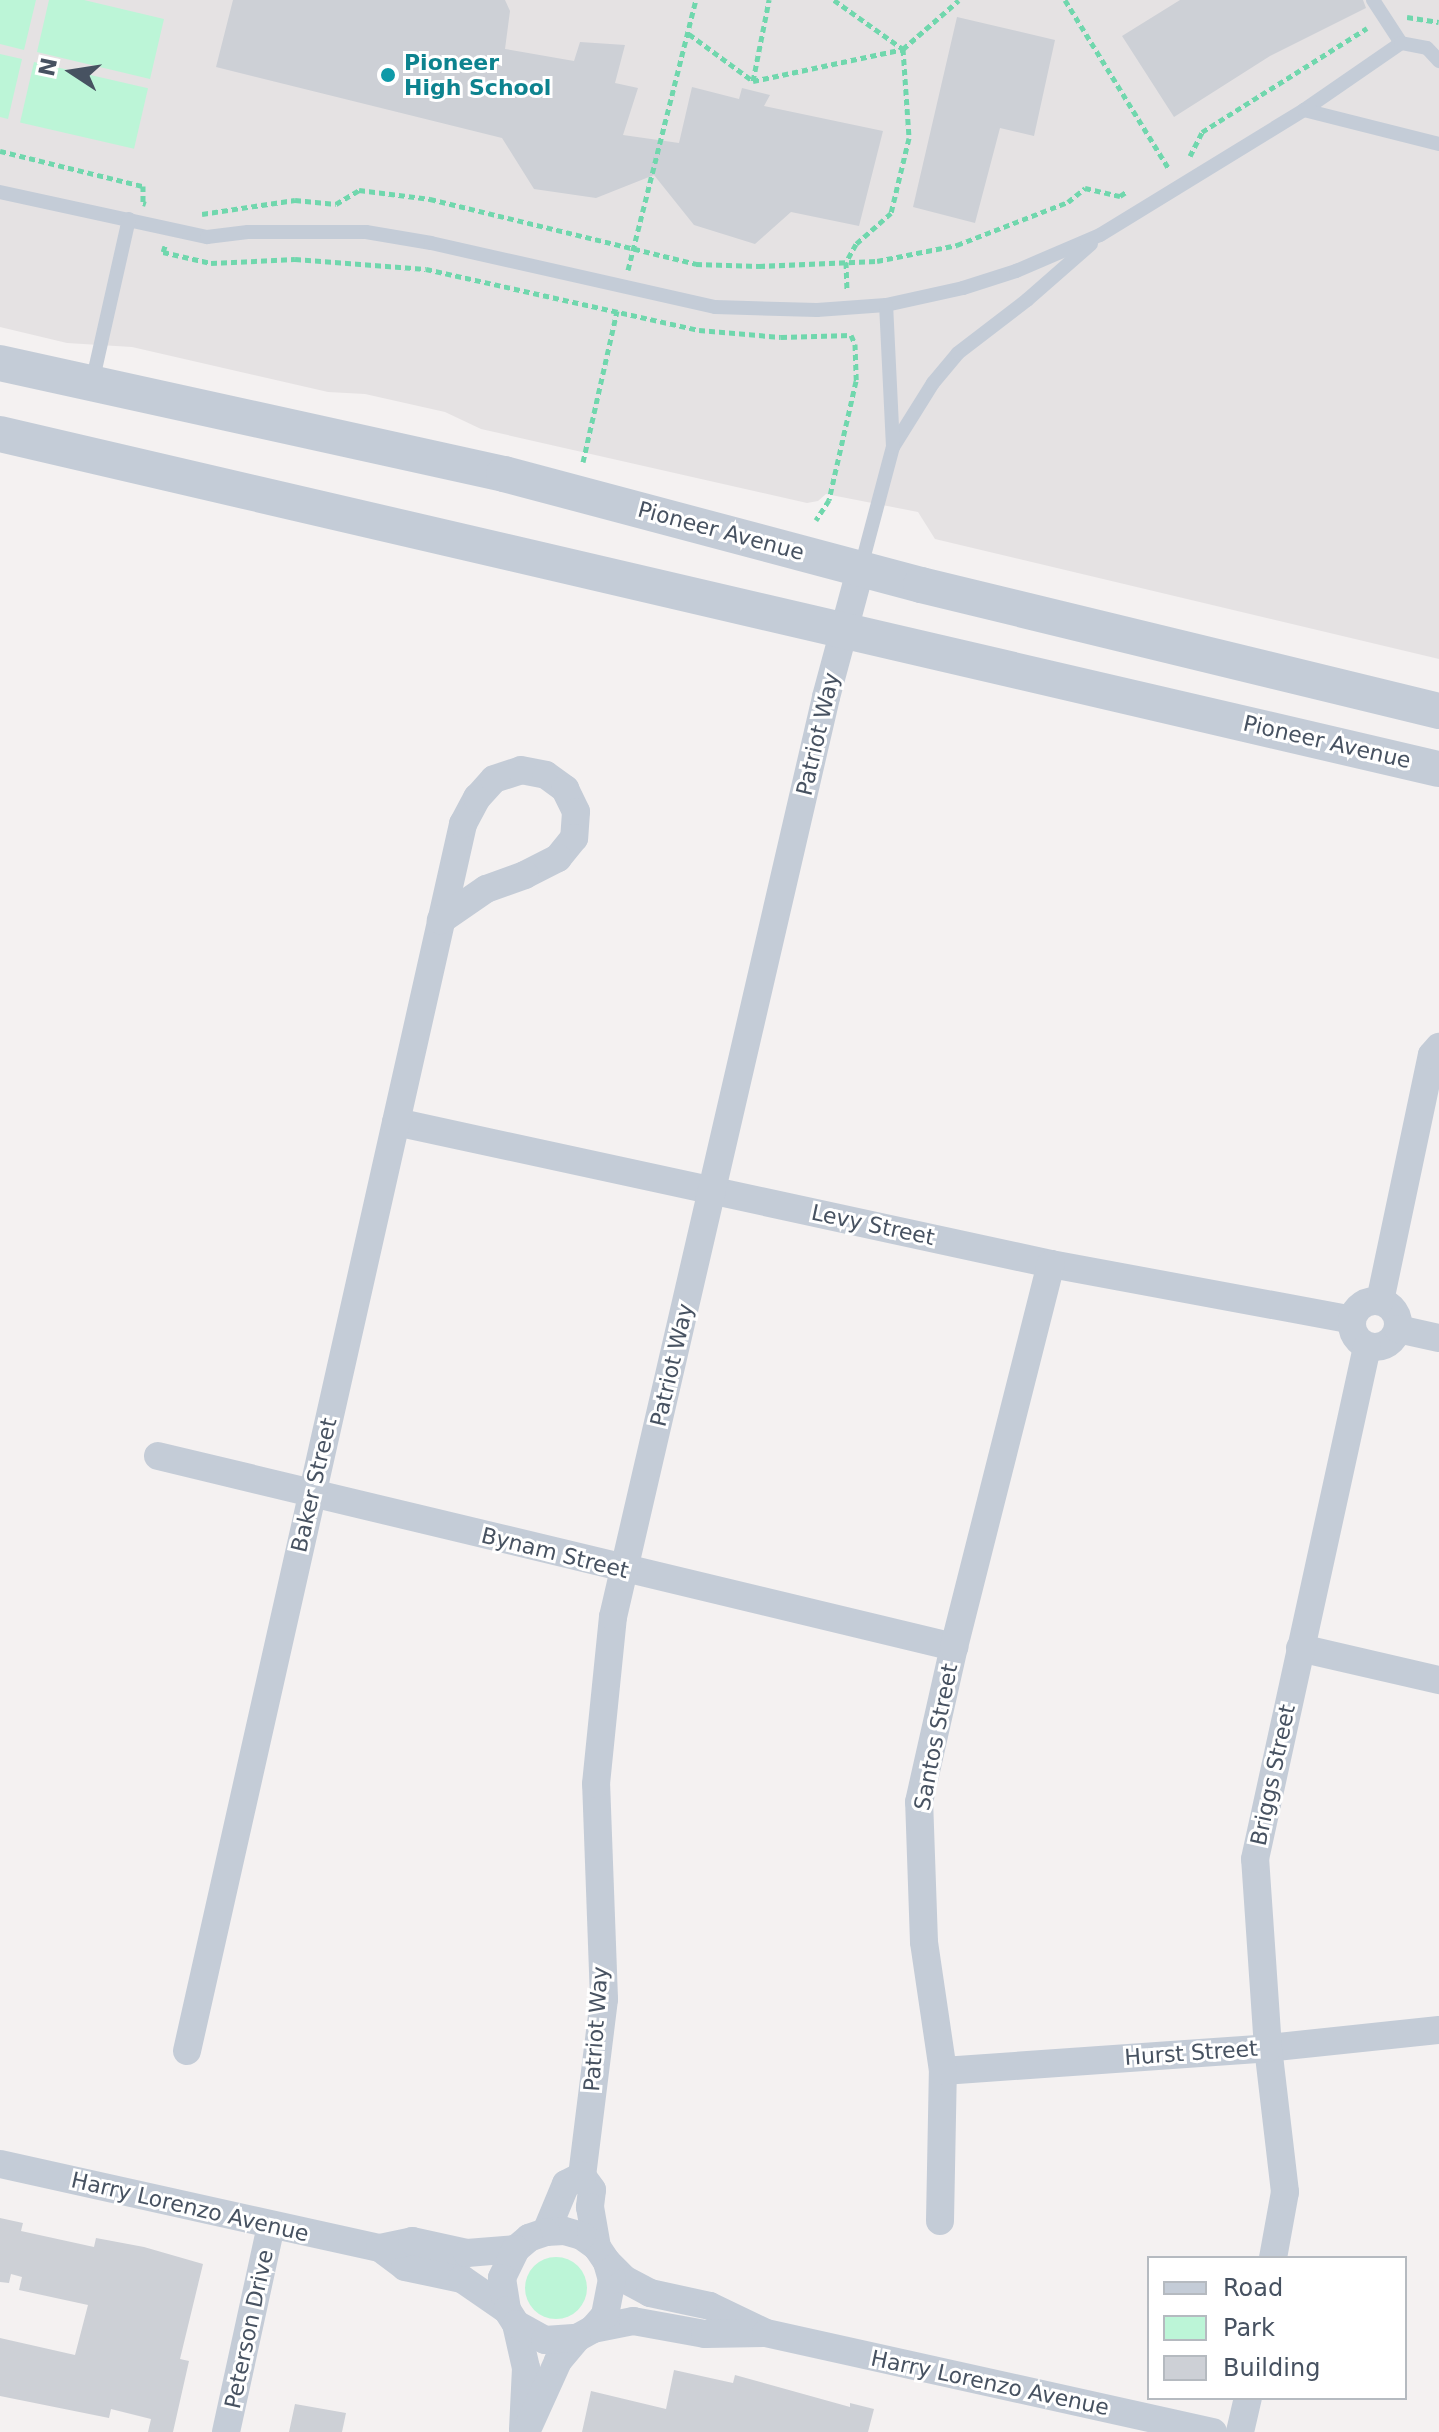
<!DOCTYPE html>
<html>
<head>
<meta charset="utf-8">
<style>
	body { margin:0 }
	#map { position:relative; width:1439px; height:2432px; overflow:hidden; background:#f4f1f1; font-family:"DejaVu Sans",sans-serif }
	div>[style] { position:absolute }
	.education>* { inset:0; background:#e5e2e3 }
	.green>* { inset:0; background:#bcf5d7; transform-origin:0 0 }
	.round { border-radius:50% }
	.building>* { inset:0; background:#cdd0d6 }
	.path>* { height:5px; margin-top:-2.5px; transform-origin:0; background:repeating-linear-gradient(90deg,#70d7ad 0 6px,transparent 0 10px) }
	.service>* { height:14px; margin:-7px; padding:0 7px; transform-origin:7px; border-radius:7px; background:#c4ccd7 }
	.minor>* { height:28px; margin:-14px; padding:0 14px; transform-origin:14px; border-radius:14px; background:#c4ccd7 }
	.minor>.ring { margin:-14px; padding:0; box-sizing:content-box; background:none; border:28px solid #c4ccd7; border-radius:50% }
	.tertiary>* { height:36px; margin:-18px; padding:0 18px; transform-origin:18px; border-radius:18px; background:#c4ccd7 }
	.dots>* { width:22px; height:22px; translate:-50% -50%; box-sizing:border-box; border:4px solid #fff; border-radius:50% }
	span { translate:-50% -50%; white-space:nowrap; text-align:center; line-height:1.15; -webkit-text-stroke:6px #fff; paint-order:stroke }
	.culture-label { font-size:22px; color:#0d838f; font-weight:700 }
	.left { translate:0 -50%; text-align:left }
	.street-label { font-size:22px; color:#475261 }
	.legend { position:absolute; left:1147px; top:2256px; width:260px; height:144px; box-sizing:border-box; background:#fff; border:2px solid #b5bac0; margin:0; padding:10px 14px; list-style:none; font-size:24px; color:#475261 }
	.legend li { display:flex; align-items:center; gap:16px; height:40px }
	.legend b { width:40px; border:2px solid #b5bac0 }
	.north { position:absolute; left:32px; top:32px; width:80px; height:80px; -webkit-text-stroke:6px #fff; paint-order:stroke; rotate:282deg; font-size:22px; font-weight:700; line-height:32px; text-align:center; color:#475261 }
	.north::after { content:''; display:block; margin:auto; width:28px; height:36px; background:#475261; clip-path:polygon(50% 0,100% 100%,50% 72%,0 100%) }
</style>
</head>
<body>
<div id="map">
	<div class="education">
		<i style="clip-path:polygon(0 0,1439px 0,1439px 659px,935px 539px,918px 512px,826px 494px,818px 501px,807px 503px,481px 429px,445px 412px,365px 394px,328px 392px,132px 347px,67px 343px,0 327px)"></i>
	</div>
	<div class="green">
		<i style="clip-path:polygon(0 0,36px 0,24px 50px,0 44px)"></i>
		<i style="clip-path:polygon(49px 0,84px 0,164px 19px,150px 79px,37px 52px)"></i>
		<i style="clip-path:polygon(0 54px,22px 59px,8px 119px,0 117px)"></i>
		<i style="left:34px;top:62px;width:117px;height:62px;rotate:13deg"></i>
		<i class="round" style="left:525px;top:2257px;width:62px;height:62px"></i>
	</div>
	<div class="building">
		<i style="clip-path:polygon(233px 0,505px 0,510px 11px,505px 49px,574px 61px,580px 42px,625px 45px,615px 83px,638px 88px,623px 135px,679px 143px,692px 87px,739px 99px,742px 88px,770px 95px,764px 106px,883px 131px,859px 226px,791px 212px,755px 244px,694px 225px,654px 175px,596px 198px,534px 189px,502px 138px,216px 67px)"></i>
		<i style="clip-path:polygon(1180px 0,1363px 0,1366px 8px,1270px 56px,1174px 117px,1122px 36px)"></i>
		<i style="clip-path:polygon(957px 17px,1055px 40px,1034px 136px,1000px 128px,975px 223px,913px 207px)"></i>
		<i style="clip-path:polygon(0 2218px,23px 2223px,21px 2231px,94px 2247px,96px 2238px,144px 2247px,203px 2264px,180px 2359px,189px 2361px,173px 2432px,148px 2432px,151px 2419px,111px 2409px,109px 2418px,0 2396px,0 2338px,75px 2355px,88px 2305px,19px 2290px,22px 2277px,11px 2274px,9px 2283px,0 2282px)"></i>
		<i style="clip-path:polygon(674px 2370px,733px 2383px,735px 2375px,850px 2407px,850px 2403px,874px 2409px,868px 2432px,582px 2432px,591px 2391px,666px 2409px)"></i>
		<i style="clip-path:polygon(295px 2404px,346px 2413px,342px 2432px,289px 2432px)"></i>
	</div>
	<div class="path">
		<i style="left:834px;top:0;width:85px;rotate:35.4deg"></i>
		<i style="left:903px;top:49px;width:89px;rotate:86.1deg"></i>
		<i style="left:909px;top:138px;width:77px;rotate:103.5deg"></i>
		<i style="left:891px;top:213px;width:47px;rotate:138.5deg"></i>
		<i style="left:856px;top:244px;width:21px;rotate:119deg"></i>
		<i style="left:846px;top:262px;width:29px;rotate:88deg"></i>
		<i style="left:1065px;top:0;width:198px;rotate:58.4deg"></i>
		<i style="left:1407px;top:17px;width:32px;rotate:9deg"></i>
		<i style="left:689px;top:34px;width:79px;rotate:36.3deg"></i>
		<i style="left:753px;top:81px;width:153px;rotate:-12deg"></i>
		<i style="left:903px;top:49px;width:74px;rotate:-41.2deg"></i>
		<i style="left:753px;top:81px;width:83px;rotate:-78.8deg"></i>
		<i style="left:0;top:151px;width:147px;rotate:13.8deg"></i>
		<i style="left:143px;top:186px;width:17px;rotate:90deg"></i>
		<i style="left:143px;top:203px;width:3px;rotate:18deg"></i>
		<i style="left:1190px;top:156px;width:27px;rotate:-63deg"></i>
		<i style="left:1202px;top:132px;width:195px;rotate:-32.2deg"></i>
		<i style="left:202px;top:214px;width:94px;rotate:-8.6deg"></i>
		<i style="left:295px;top:200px;width:41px;rotate:5.6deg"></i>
		<i style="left:336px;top:204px;width:27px;rotate:-31deg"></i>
		<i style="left:359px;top:190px;width:72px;rotate:7.2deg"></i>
		<i style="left:430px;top:199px;width:274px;rotate:13.7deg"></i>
		<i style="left:696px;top:264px;width:63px;rotate:1.8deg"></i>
		<i style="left:759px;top:266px;width:118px;rotate:-2.4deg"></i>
		<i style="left:877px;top:261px;width:82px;rotate:-11.3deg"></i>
		<i style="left:957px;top:245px;width:119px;rotate:-21.2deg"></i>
		<i style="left:1068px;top:202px;width:22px;rotate:-39deg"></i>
		<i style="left:1085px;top:188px;width:36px;rotate:13deg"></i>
		<i style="left:1120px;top:196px;width:7px;rotate:-34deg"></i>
		<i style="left:165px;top:246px;width:6px;rotate:108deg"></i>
		<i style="left:163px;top:252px;width:49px;rotate:12.9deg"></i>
		<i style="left:211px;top:263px;width:84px;rotate:-2.7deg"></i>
		<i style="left:295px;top:259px;width:131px;rotate:4.4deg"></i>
		<i style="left:426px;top:269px;width:280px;rotate:12.6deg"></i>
		<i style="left:699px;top:330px;width:82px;rotate:4.9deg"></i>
		<i style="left:781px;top:337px;width:70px;rotate:-1.6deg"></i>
		<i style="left:851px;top:335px;width:10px;rotate:66deg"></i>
		<i style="left:855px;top:344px;width:37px;rotate:88deg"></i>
		<i style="left:856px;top:381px;width:122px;rotate:102.8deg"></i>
		<i style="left:829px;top:500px;width:24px;rotate:123deg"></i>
		<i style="left:628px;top:270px;width:278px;rotate:-75.9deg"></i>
		<i style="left:583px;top:462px;width:155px;rotate:-77.3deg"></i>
	</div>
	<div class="service">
		<i style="left:1373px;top:0;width:51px;rotate:56.9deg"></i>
		<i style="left:1304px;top:110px;width:118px;rotate:-34.6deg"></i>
		<i style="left:1401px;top:43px;width:26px;rotate:11deg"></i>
		<i style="left:1427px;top:48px;width:18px;rotate:47deg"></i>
		<i style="left:0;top:192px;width:212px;rotate:12.3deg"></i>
		<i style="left:207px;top:237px;width:41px;rotate:-7deg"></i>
		<i style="left:248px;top:232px;width:118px"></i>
		<i style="left:366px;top:232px;width:66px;rotate:9.6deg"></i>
		<i style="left:431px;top:243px;width:291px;rotate:12.7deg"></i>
		<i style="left:715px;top:307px;width:102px;rotate:1.7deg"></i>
		<i style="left:817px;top:310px;width:69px;rotate:-4.1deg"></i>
		<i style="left:886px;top:305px;width:79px;rotate:-12.4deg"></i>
		<i style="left:963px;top:288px;width:56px;rotate:-17.8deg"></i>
		<i style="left:1016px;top:271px;width:91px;rotate:-23.2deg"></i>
		<i style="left:1100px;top:235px;width:239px;rotate:-31.5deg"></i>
		<i style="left:1304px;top:110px;width:139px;rotate:14.1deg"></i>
		<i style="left:92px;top:383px;width:168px;rotate:-77.3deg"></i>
		<i style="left:893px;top:447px;width:75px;rotate:-58deg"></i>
		<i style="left:933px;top:383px;width:39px;rotate:-50deg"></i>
		<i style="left:958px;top:353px;width:87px;rotate:-37.5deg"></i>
		<i style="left:1027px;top:300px;width:85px;rotate:-41.2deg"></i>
		<i style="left:861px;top:567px;width:124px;rotate:-75.1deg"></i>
		<i style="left:893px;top:447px;width:142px;rotate:-92.8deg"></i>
	</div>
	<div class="minor">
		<i style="left:396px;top:1122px;width:670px;rotate:12.23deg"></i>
		<i style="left:1051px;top:1264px;width:306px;rotate:10.5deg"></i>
		<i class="ring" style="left:1352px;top:1301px;width:18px;height:18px"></i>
		<i style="left:1380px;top:1301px;width:251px;rotate:-78.1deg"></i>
		<i style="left:1432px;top:1055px;width:11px;rotate:-49deg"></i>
		<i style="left:1398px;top:1329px;width:42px;rotate:12.4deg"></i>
		<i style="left:158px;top:1456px;width:819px;rotate:13.49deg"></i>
		<i style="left:1300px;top:1648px;width:143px;rotate:13deg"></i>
		<i style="left:187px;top:2051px;width:1258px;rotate:-77.32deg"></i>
		<i style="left:463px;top:824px;width:30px;rotate:-62deg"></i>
		<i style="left:477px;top:798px;width:25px;rotate:-48deg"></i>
		<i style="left:494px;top:779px;width:28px;rotate:-18deg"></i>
		<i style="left:521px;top:770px;width:25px;rotate:11deg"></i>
		<i style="left:546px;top:775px;width:24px;rotate:36deg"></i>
		<i style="left:565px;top:789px;width:25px;rotate:64deg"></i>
		<i style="left:576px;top:812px;width:26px;rotate:94deg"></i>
		<i style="left:574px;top:838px;width:26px;rotate:129deg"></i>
		<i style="left:558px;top:858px;width:37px;rotate:153deg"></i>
		<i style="left:525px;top:875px;width:41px;rotate:160.3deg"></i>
		<i style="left:486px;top:889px;width:55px;rotate:145.4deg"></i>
		<i style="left:943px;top:2071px;width:326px;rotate:-4deg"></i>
		<i style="left:1268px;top:2048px;width:172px;rotate:-6deg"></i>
		<i style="left:0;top:2164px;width:389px;rotate:12.5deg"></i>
		<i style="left:380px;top:2248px;width:31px;rotate:37deg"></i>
		<i style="left:405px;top:2267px;width:58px;rotate:11.9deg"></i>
		<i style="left:462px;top:2279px;width:55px;rotate:34.6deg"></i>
		<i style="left:582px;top:2176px;width:178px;rotate:-82.9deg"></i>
		<i style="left:604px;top:1999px;width:215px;rotate:-92.1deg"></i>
		<i style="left:596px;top:1784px;width:168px;rotate:-84.2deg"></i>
		<i style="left:613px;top:1617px;width:944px;rotate:-76.96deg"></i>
		<i style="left:826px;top:697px;width:135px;rotate:-74.9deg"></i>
		<i style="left:582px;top:2176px;width:17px;rotate:54deg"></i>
		<i style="left:592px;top:2190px;width:17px;rotate:97deg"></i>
		<i style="left:590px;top:2207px;width:41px;rotate:80.1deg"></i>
		<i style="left:940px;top:2221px;width:150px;rotate:-88.9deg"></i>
		<i style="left:943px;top:2071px;width:130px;rotate:-98.4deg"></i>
		<i style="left:924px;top:1942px;width:140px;rotate:-92deg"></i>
		<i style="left:919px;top:1802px;width:159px;rotate:-77.3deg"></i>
		<i style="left:954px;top:1647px;width:395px;rotate:-75.8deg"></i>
		<i style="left:546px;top:2232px;width:52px;rotate:-67.4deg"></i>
		<i style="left:566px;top:2184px;width:18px;rotate:-27deg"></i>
		<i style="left:380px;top:2248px;width:33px;rotate:-12deg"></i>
		<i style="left:412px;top:2241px;width:56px;rotate:12.3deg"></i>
		<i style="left:467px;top:2253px;width:49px;rotate:-4.7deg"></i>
		<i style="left:1273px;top:2258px;width:67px;rotate:-79.7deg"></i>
		<i style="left:1285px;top:2192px;width:145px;rotate:-96.7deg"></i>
		<i style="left:1268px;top:2048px;width:189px;rotate:-93.9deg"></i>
		<i style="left:1255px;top:1859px;width:524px;rotate:-77.66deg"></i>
		<i style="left:607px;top:2262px;width:24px;rotate:45deg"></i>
		<i style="left:624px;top:2279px;width:30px;rotate:28deg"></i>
		<i style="left:650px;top:2293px;width:61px;rotate:12.2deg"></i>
		<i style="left:710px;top:2306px;width:58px;rotate:25.7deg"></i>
		<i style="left:516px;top:2324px;width:45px;rotate:77.2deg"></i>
		<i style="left:526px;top:2368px;width:62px;rotate:92.8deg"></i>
		<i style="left:593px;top:2329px;width:41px;rotate:-11.3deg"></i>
		<i style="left:633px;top:2321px;width:73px;rotate:10.2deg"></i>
		<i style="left:705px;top:2334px;width:61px;rotate:-0.9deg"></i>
		<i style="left:766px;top:2333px;width:458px;rotate:12.5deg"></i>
		<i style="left:226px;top:2432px;width:211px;rotate:-77.7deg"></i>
		<i style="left:526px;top:2432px;width:78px;rotate:-65.7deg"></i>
		<i style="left:558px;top:2361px;width:30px;rotate:-50deg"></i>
		<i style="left:577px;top:2338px;width:18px;rotate:-29deg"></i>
		<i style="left:593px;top:2329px;width:18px;rotate:-49deg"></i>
		<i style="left:605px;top:2315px;width:36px;rotate:-79deg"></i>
		<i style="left:612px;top:2280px;width:19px;rotate:-106deg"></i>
		<i style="left:607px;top:2262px;width:18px;rotate:-124deg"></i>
		<i style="left:597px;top:2247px;width:19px;rotate:-144deg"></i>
		<i style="left:582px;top:2236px;width:19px;rotate:-164deg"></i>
		<i style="left:564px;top:2231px;width:18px;rotate:177deg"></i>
		<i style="left:546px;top:2232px;width:18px;rotate:161deg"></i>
		<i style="left:529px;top:2238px;width:17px;rotate:140deg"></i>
		<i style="left:516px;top:2249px;width:32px;rotate:116deg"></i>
		<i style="left:502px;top:2278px;width:32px;rotate:81deg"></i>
		<i style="left:507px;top:2310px;width:17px;rotate:57deg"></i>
		<i style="left:516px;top:2324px;width:33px;rotate:29deg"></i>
		<i style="left:545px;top:2340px;width:32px;rotate:-4deg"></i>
		<i style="left:1240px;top:2432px;width:35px;rotate:-77deg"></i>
	</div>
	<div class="tertiary">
		<i style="left:0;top:363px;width:516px;rotate:12.42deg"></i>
		<i style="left:504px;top:474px;width:432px;rotate:14.9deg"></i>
		<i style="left:921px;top:585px;width:533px;rotate:13.67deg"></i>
		<i style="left:0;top:434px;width:1477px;rotate:13.11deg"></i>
	</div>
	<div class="dots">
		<i style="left:388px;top:75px;background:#0f9aa8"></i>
	</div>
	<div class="culture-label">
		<span class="left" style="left:404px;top:75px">Pioneer<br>High School</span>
	</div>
	<div class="street-label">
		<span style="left:721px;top:531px;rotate:15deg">Pioneer Avenue</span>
		<span style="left:818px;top:734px;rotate:-77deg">Patriot Way</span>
		<span style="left:1327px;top:742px;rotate:13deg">Pioneer Avenue</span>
		<span style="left:873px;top:1225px;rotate:12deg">Levy Street</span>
		<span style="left:672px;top:1365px;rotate:-77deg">Patriot Way</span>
		<span style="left:314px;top:1485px;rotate:-77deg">Baker Street</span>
		<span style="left:555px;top:1553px;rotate:14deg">Bynam Street</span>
		<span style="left:936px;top:1737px;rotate:-79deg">Santos Street</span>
		<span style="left:1273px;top:1775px;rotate:-78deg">Briggs Street</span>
		<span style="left:596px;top:2029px;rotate:-86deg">Patriot Way</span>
		<span style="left:1191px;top:2053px;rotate:-4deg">Hurst Street</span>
		<span style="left:190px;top:2207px;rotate:13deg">Harry Lorenzo Avenue</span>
		<span style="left:249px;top:2329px;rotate:-78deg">Peterson Drive</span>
		<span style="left:990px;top:2383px;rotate:12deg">Harry Lorenzo Avenue</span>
	</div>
	<ul class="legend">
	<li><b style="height:10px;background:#c4ccd7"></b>Road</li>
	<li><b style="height:22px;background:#bcf5d7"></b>Park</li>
	<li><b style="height:22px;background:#cdd0d6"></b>Building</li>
	</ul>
	<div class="north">N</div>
</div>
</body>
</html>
